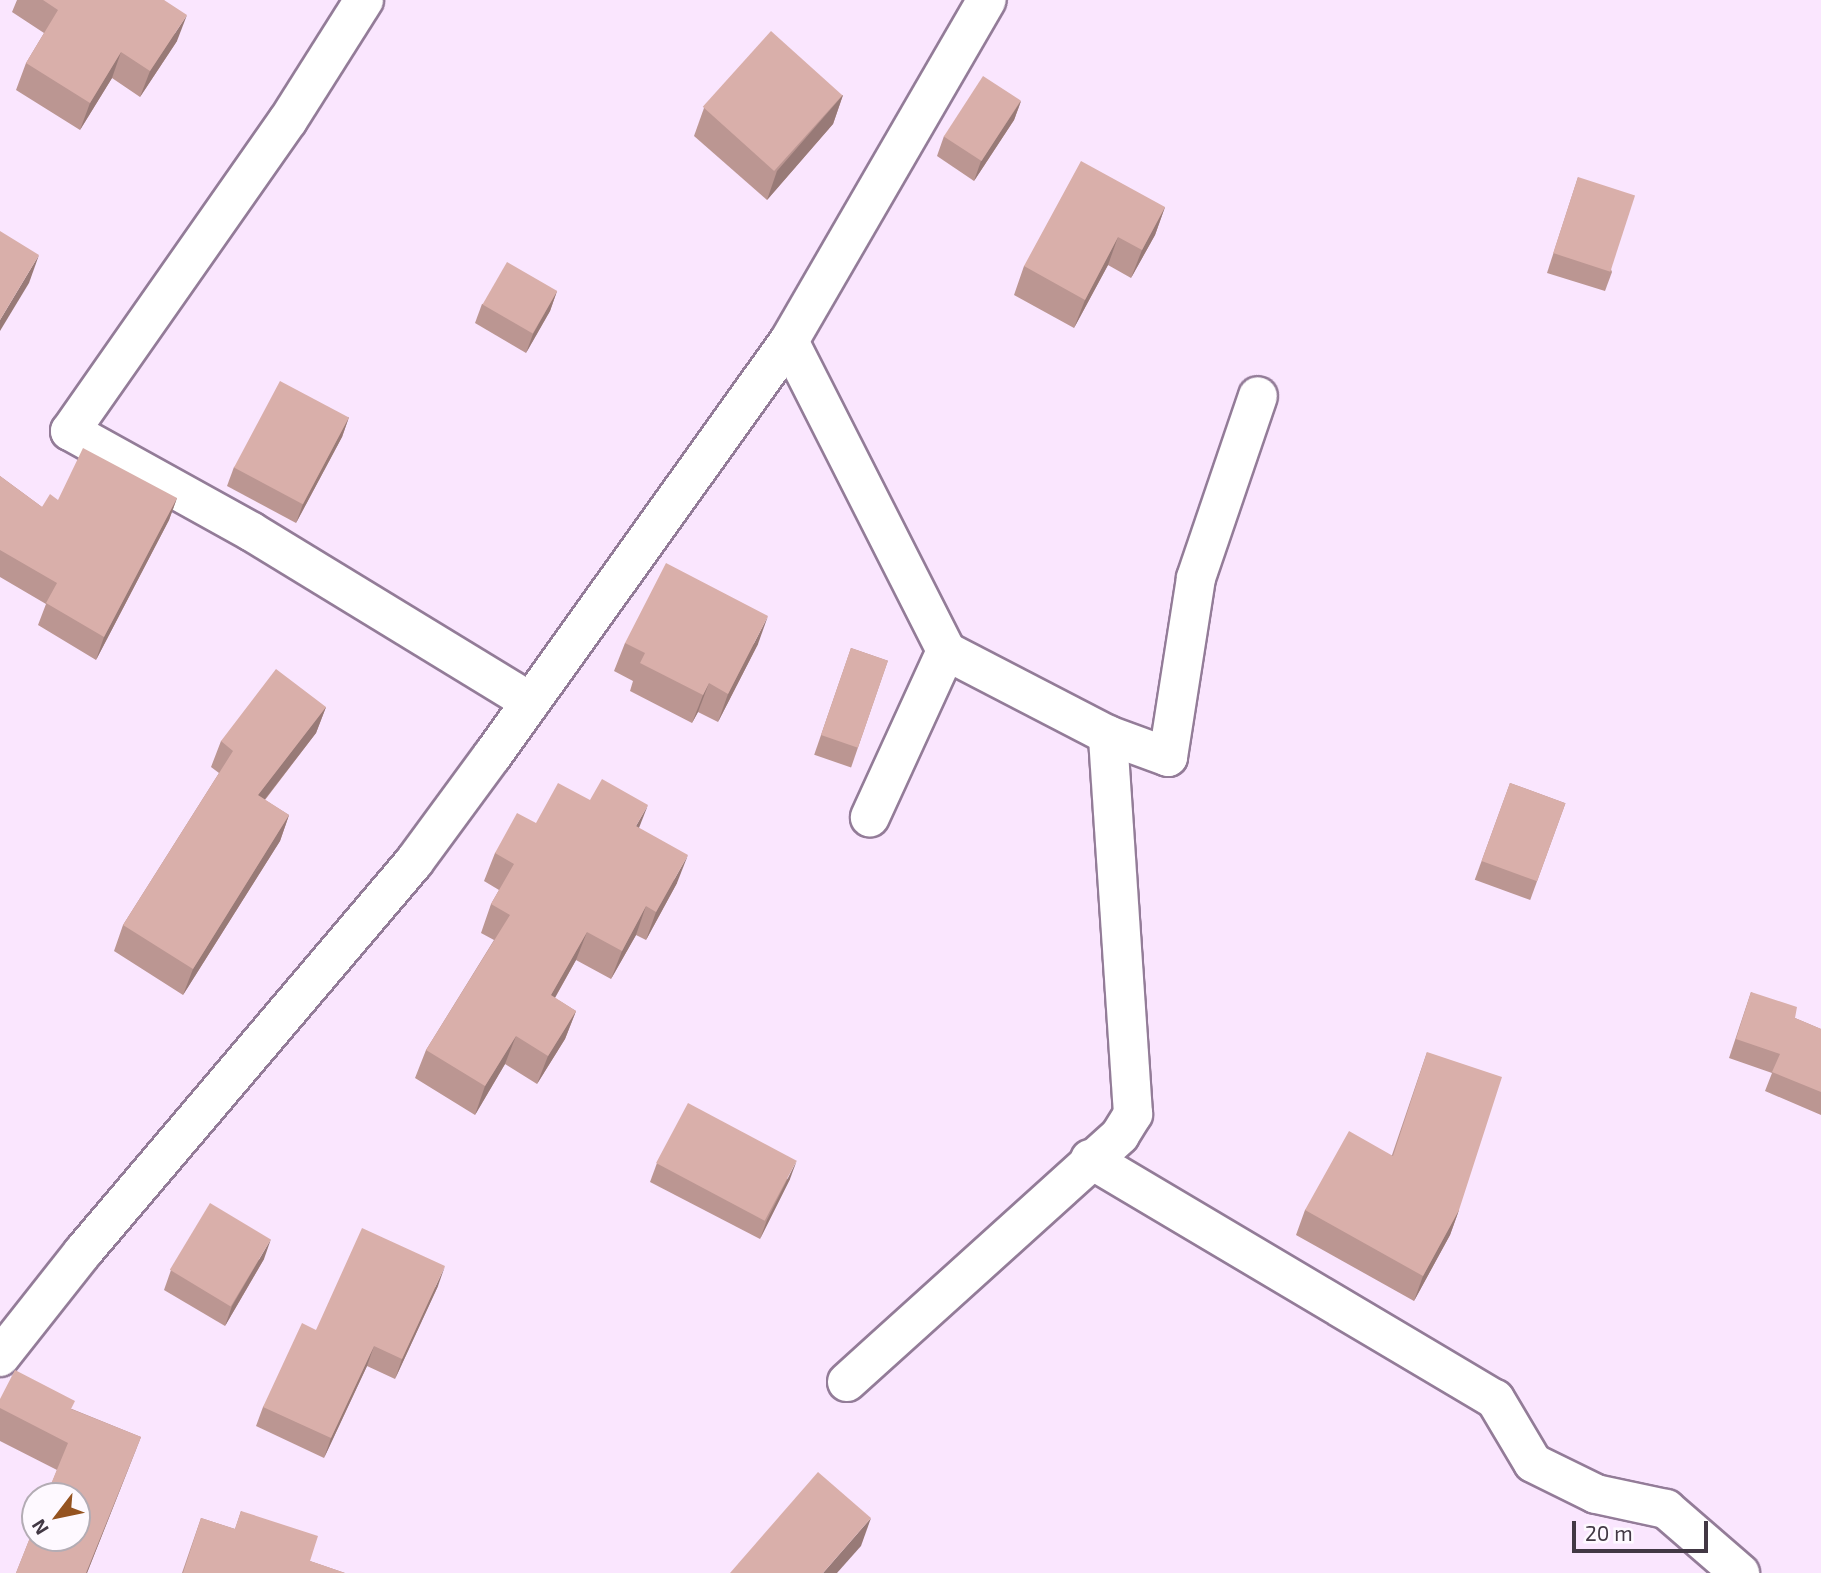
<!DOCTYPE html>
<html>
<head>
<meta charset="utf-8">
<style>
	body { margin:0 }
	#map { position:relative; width:1821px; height:1573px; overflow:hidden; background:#fae6fe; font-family:"Exo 2",sans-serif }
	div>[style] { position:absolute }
	.roads { filter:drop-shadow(2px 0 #937c98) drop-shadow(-2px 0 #937c98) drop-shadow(0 2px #937c98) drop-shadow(0 -2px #937c98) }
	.minor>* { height:38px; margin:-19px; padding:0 19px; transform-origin:19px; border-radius:19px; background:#fff }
	.wall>* { inset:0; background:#bb9692; transform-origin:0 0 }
	.shaded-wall>* { inset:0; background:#987a77 }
	.building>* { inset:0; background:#d9afaa; transform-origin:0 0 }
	span { translate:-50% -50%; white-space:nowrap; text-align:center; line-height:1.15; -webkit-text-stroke:7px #fef9ff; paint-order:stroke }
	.north { position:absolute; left:21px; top:1482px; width:70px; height:70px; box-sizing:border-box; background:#fef9ff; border:2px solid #b3acb4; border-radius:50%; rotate:238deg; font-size:19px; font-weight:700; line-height:28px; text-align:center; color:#423844 }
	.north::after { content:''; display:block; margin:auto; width:24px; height:32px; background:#955320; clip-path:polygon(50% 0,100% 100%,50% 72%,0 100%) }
	.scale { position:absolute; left:1572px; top:1521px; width:136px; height:32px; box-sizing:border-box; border:4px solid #423844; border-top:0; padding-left:9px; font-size:21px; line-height:24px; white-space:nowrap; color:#423844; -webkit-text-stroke:5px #fef9ff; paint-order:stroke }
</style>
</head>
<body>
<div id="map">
	<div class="roads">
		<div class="minor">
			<i style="left:364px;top:0;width:142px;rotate:122.3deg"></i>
			<i style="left:288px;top:120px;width:380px;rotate:125deg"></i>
			<i style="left:70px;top:431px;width:208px;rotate:29deg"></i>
			<i style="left:252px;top:532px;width:326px;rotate:31.4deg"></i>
			<i style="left:789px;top:341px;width:347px;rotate:63.1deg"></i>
			<i style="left:946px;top:651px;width:183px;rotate:114.6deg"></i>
			<i style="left:1108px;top:735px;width:64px;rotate:20.1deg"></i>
			<i style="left:1168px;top:757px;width:181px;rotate:-81.1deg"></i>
			<i style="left:1196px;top:578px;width:192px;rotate:-71.2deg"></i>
			<i style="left:1090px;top:1159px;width:471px;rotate:30.7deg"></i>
			<i style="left:1495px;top:1399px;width:74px;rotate:59.3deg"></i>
			<i style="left:1533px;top:1463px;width:70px;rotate:26.2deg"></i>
			<i style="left:1596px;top:1494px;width:72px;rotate:12.1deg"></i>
			<i style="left:1666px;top:1509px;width:98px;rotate:40.9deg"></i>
			<i style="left:0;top:1357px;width:134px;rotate:-51.7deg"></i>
			<i style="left:83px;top:1252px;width:512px;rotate:-49.68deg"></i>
			<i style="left:414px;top:862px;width:132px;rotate:-53.7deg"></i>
			<i style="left:492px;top:756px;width:510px;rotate:-54.41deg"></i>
			<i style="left:789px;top:341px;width:394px;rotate:-59.9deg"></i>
			<i style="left:847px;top:1382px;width:368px;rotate:-42.1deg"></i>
			<i style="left:1120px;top:1135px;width:25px;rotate:-58deg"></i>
			<i style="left:1133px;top:1114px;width:380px;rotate:-93.8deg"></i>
			<i style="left:1108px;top:735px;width:182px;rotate:-152.6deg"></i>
		</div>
	</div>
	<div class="wall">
		<i style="clip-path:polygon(17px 0,164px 0,177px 41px,140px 97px,112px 78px,80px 130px,16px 90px,26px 63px,44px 33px,12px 12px)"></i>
		<i style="clip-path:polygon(843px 95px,833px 124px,767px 200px,694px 136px,704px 108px)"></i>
		<i style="clip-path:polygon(1021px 101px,1014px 120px,974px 181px,937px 156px,944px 136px)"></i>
		<i style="clip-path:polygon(1578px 177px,1612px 272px,1605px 291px,1547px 273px)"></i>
		<i style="clip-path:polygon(1165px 207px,1155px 235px,1131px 278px,1108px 265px,1074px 328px,1014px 295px,1024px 266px)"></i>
		<i style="clip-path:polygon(557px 291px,550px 311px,526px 353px,475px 323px,482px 304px)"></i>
		<i style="clip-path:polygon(349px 417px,342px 437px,296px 523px,227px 486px,234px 467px)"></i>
		<i style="clip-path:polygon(0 476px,42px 507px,58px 500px,177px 498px,169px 520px,96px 660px,38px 625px,46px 604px,0 577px)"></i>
		<i style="clip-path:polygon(625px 643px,758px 644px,718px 722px,698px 712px,692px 723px,630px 691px,633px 681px,614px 671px)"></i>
		<i style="left:851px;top:648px;width:39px;height:113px;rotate:19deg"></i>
		<i style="clip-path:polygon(326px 707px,316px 733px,265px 800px,289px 815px,280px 841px,183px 995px,114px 951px,123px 925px,219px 773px,211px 767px,221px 741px)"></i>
		<i style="left:1510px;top:783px;width:59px;height:103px;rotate:20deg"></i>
		<i style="clip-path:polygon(536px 823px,639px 828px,677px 883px,646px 940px,636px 935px,611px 979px,576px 960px,555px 998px,576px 1011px,565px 1039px,537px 1084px,505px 1064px,475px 1115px,415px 1078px,426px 1050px,494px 940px,481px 933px,491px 904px,499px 890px,484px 881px,495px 853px)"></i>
		<i style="clip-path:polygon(1751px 992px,1795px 1018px,1821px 1029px,1821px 1115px,1765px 1091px,1772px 1073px,1729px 1058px)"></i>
		<i style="clip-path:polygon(1427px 1052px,1459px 1210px,1450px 1235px,1414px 1301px,1296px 1235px,1305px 1210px,1392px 1155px)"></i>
		<i style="clip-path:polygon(657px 1163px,790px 1179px,760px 1239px,650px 1182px)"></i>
		<i style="clip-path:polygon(264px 1259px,225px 1326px,164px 1290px,171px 1270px)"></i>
		<i style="clip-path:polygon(438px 1286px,395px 1379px,367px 1366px,324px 1458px,256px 1426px,263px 1407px,316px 1330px)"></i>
		<i style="clip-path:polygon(0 1399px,72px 1409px,141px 1437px,87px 1573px,16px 1573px,57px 1470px,0 1441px)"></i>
		<i style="clip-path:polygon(241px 1511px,310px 1561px,345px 1573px,182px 1573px,201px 1518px,235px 1529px)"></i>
	</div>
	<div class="shaded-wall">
		<i style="clip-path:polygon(187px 15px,177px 41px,140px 97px,150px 71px)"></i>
		<i style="clip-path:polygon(121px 52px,112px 78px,80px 130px,90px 103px)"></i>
		<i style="clip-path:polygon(843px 95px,833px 124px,767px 200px,777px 171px)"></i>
		<i style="clip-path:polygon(1021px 101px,1014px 120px,974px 181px,981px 161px)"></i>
		<i style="clip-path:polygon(1165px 207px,1155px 235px,1131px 278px,1142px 250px)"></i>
		<i style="clip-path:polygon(1118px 237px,1108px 265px,1074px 328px,1085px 300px)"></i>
		<i style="clip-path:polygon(39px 255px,29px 283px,0 331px,0 320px)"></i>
		<i style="clip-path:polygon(557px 291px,550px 311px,526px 353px,533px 334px)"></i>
		<i style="clip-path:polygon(349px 417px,342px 437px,296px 523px,303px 504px)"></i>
		<i style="clip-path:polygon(177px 498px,169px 520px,96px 660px,104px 637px)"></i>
		<i style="clip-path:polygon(768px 616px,758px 644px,718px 722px,728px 694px)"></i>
		<i style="clip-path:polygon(709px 683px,698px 712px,692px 723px,703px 695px)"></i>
		<i style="clip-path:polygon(326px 707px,316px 733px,248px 821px,258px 795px)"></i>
		<i style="clip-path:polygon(648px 805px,637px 833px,636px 826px)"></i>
		<i style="clip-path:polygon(289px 815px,280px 841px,183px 995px,193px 969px)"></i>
		<i style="clip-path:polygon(688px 855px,677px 883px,646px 940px,656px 912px)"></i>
		<i style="clip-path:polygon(646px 906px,636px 935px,611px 979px,622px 951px)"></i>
		<i style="clip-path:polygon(587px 932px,576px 960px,540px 1024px,551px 995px)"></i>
		<i style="clip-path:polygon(576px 1011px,565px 1039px,537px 1084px,548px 1056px)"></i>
		<i style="clip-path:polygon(516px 1036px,505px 1064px,475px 1115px,485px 1086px)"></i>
		<i style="clip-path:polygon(797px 1160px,790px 1179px,760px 1239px,767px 1220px)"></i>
		<i style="clip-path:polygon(1459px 1210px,1450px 1235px,1414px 1301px,1423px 1276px)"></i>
		<i style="clip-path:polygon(271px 1239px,264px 1259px,225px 1326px,232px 1306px)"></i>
		<i style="clip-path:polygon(445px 1266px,438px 1286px,395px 1379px,402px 1359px)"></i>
		<i style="clip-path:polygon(374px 1346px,367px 1366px,324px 1458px,331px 1438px)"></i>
		<i style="clip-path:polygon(141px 1437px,87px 1573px,86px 1573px)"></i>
		<i style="clip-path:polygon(871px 1518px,861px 1546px,837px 1573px,823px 1573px)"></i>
	</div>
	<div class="building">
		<i style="clip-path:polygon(43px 0,164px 0,187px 15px,150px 71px,121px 52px,90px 103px,26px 63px,58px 10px)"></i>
		<i style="left:771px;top:31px;width:96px;height:102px;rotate:42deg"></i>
		<i style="left:983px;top:76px;width:45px;height:72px;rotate:33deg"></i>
		<i style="clip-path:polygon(1081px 161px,1165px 207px,1142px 250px,1118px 237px,1085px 300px,1024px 266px)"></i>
		<i style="left:1578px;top:177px;width:60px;height:80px;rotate:18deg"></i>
		<i style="clip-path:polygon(0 231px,39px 255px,0 320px)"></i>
		<i style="left:507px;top:262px;width:58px;height:49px;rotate:30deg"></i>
		<i style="left:280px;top:381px;width:78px;height:98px;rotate:28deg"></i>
		<i style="clip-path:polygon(83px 448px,177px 498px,104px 637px,46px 603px,57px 583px,0 550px,0 476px,42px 507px,50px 494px,58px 500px)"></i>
		<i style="clip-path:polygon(666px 563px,768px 616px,728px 694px,709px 683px,703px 695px,640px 663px,645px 653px,625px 643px)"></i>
		<i style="left:851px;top:648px;width:39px;height:92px;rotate:19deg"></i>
		<i style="clip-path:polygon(276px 669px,326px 707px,258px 795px,289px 815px,193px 969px,123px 925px,233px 751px,221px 741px)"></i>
		<i style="clip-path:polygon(602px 779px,648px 805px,636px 826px,688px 855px,656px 912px,646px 906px,622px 951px,587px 932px,551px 995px,576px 1011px,548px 1056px,516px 1036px,485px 1086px,426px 1050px,510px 915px,491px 904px,514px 864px,495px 853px,517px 813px,536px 823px,558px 783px,590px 800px)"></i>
		<i style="left:1510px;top:783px;width:59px;height:83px;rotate:20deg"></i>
		<i style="clip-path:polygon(1751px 992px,1797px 1007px,1795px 1018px,1821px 1029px,1821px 1092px,1772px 1072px,1780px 1054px,1736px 1039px)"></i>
		<i style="clip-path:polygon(1427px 1052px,1502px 1077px,1459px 1210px,1423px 1276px,1305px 1210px,1349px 1131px,1393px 1156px)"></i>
		<i style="left:688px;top:1103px;width:123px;height:68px;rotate:28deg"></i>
		<i style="left:210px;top:1203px;width:71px;height:78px;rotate:31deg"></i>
		<i style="clip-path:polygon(362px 1228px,445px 1266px,402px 1359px,374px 1346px,331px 1438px,263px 1407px,302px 1323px,316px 1330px)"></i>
		<i style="clip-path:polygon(15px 1370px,75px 1401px,71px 1409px,141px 1437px,86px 1573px,16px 1573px,35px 1525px,35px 1538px,77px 1538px,77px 1496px,46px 1496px,68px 1443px,0 1408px,0 1399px)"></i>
		<i style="clip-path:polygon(818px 1472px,871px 1518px,823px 1573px,730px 1573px)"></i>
		<i style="clip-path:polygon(241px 1511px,318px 1536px,310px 1561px,345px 1573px,183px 1573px,201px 1518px,235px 1529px)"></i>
	</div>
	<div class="north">N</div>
	<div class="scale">20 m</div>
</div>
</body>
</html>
